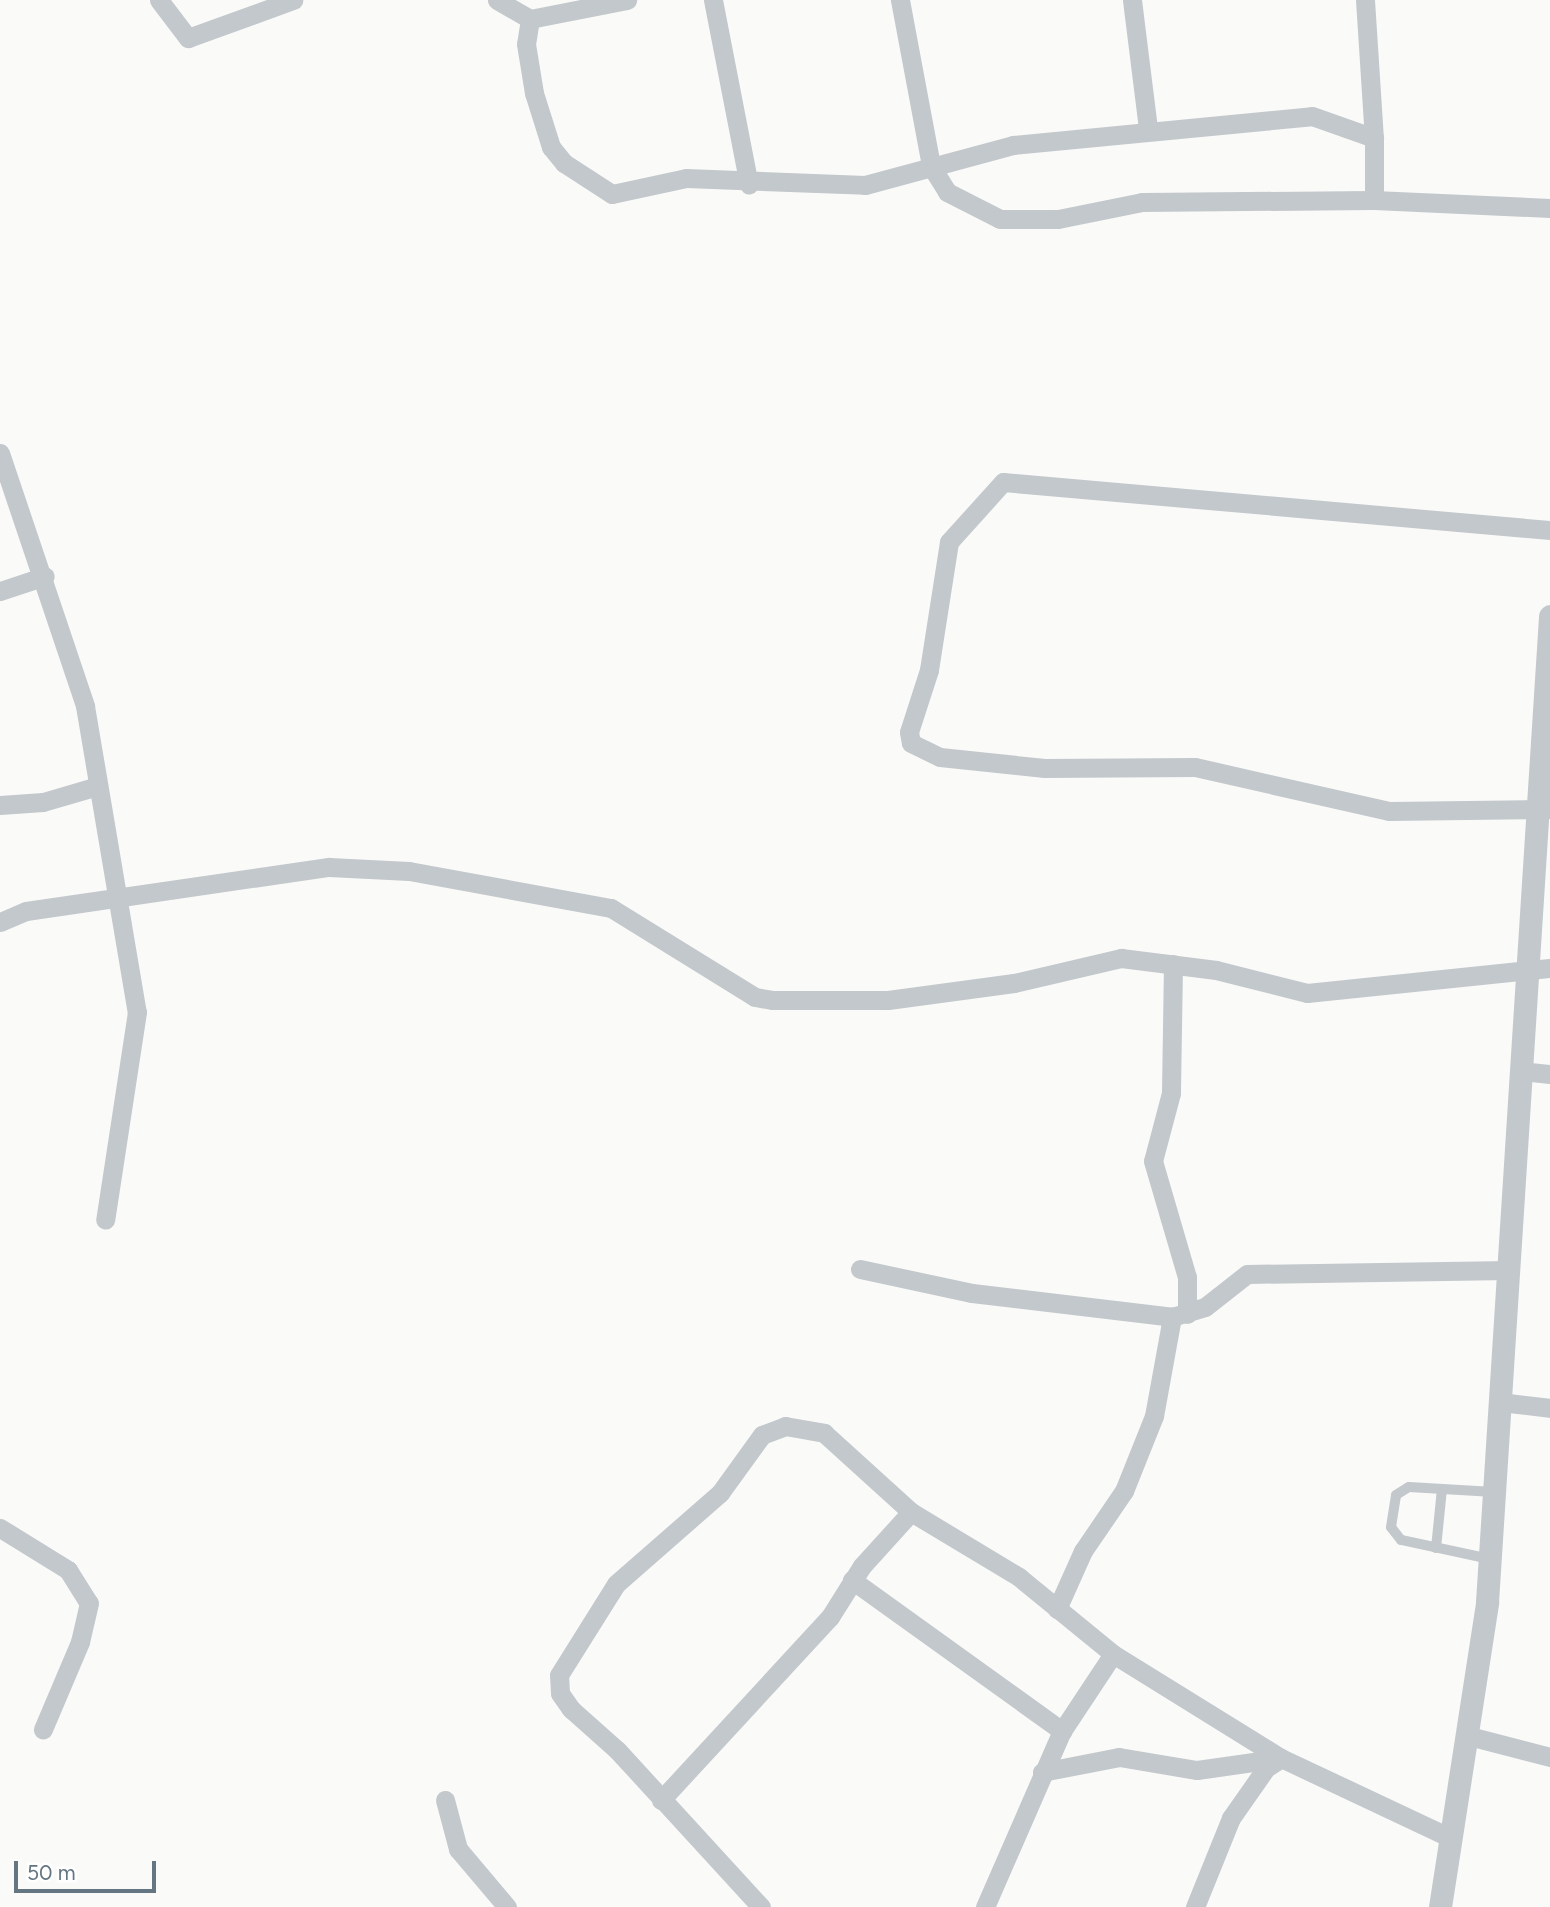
<!DOCTYPE html>
<html>
<head>
<meta charset="utf-8">
<style>
	body { margin:0 }
	#map { position:relative; width:1550px; height:1907px; overflow:hidden; background:#fafaf8; font-family:Figtree,sans-serif }
	div>[style] { position:absolute }
	.service>* { height:10px; margin:-5px; padding:0 5px; transform-origin:5px; border-radius:5px; background:#c3c8cc }
	.minor>* { height:19px; margin:-9.5px; padding:0 9.5px; transform-origin:9.5px; border-radius:9.5px; background:#c3c8cc }
	.tertiary>* { height:23px; margin:-11.5px; padding:0 11.5px; transform-origin:11.5px; border-radius:11.5px; background:#c3c8cc }
	span { translate:-50% -50%; white-space:nowrap; text-align:center; line-height:1.15; -webkit-text-stroke:7px #fff; paint-order:stroke }
	.scale { position:absolute; left:14px; top:1861px; width:142px; height:32px; box-sizing:border-box; border:4px solid #657683; border-top:0; padding-left:9px; font-size:21px; line-height:24px; white-space:nowrap; color:#657683; -webkit-text-stroke:5px #fff; paint-order:stroke }
</style>
</head>
<body>
<div id="map">
	<div class="service">
		<i style="left:1436px;top:1548px;width:59px;rotate:-84.2deg"></i>
		<i style="left:1490px;top:1559px;width:91px;rotate:-167.9deg"></i>
		<i style="left:1401px;top:1540px;width:16px;rotate:-128deg"></i>
		<i style="left:1391px;top:1527px;width:32px;rotate:-81deg"></i>
		<i style="left:1396px;top:1495px;width:15px;rotate:-32deg"></i>
		<i style="left:1409px;top:1487px;width:85px;rotate:3.4deg"></i>
	</div>
	<div class="minor">
		<i style="left:159px;top:0;width:48px;rotate:52.7deg"></i>
		<i style="left:188px;top:38px;width:112px;rotate:-19.9deg"></i>
		<i style="left:497px;top:0;width:38px;rotate:30deg"></i>
		<i style="left:530px;top:19px;width:99px;rotate:-11.1deg"></i>
		<i style="left:713px;top:0;width:188px;rotate:79deg"></i>
		<i style="left:900px;top:0;width:169px;rotate:79.4deg"></i>
		<i style="left:931px;top:166px;width:31px;rotate:58deg"></i>
		<i style="left:947px;top:192px;width:59px;rotate:27deg"></i>
		<i style="left:1000px;top:219px;width:58px"></i>
		<i style="left:1058px;top:219px;width:86px;rotate:-11.4deg"></i>
		<i style="left:1142px;top:202px;width:232px;rotate:-0.5deg"></i>
		<i style="left:1374px;top:200px;width:176px;rotate:2.6deg"></i>
		<i style="left:1132px;top:0;width:130px;rotate:82.9deg"></i>
		<i style="left:1365px;top:0;width:138px;rotate:86.3deg"></i>
		<i style="left:530px;top:19px;width:25px;rotate:99deg"></i>
		<i style="left:526px;top:44px;width:50px;rotate:80.7deg"></i>
		<i style="left:534px;top:93px;width:57px;rotate:72.5deg"></i>
		<i style="left:551px;top:147px;width:21px;rotate:51deg"></i>
		<i style="left:564px;top:163px;width:57px;rotate:32.9deg"></i>
		<i style="left:612px;top:194px;width:76px;rotate:-12.2deg"></i>
		<i style="left:686px;top:178px;width:179px;rotate:2.2deg"></i>
		<i style="left:865px;top:185px;width:153px;rotate:-15.1deg"></i>
		<i style="left:1013px;top:145px;width:300px;rotate:-5.5deg"></i>
		<i style="left:1312px;top:116px;width:66px;rotate:19.5deg"></i>
		<i style="left:1374px;top:138px;width:62px;rotate:90deg"></i>
		<i style="left:0;top:453px;width:267px;rotate:71.4deg"></i>
		<i style="left:85px;top:706px;width:310px;rotate:80.4deg"></i>
		<i style="left:137px;top:1012px;width:210px;rotate:98.7deg"></i>
		<i style="left:1550px;top:530px;width:549px;rotate:-174.99deg"></i>
		<i style="left:1003px;top:482px;width:81px;rotate:132deg"></i>
		<i style="left:949px;top:542px;width:130px;rotate:98.9deg"></i>
		<i style="left:929px;top:670px;width:65px;rotate:107.9deg"></i>
		<i style="left:909px;top:732px;width:11px;rotate:80deg"></i>
		<i style="left:911px;top:743px;width:32px;rotate:26deg"></i>
		<i style="left:940px;top:757px;width:105px;rotate:6deg"></i>
		<i style="left:1044px;top:768px;width:151px;rotate:-0.4deg"></i>
		<i style="left:1195px;top:767px;width:199px;rotate:12.8deg"></i>
		<i style="left:1389px;top:811px;width:161px;rotate:-0.7deg"></i>
		<i style="left:0;top:591px;width:47px;rotate:-18.4deg"></i>
		<i style="left:0;top:805px;width:43px;rotate:-4deg"></i>
		<i style="left:43px;top:802px;width:53px;rotate:-16.4deg"></i>
		<i style="left:0;top:922px;width:28px;rotate:-23deg"></i>
		<i style="left:26px;top:911px;width:306px;rotate:-8.3deg"></i>
		<i style="left:329px;top:867px;width:80px;rotate:2.9deg"></i>
		<i style="left:409px;top:871px;width:205px;rotate:10.4deg"></i>
		<i style="left:611px;top:908px;width:169px;rotate:31.7deg"></i>
		<i style="left:755px;top:997px;width:17px;rotate:10deg"></i>
		<i style="left:772px;top:1000px;width:116px"></i>
		<i style="left:888px;top:1000px;width:127px;rotate:-7.7deg"></i>
		<i style="left:1014px;top:983px;width:110px;rotate:-13.2deg"></i>
		<i style="left:1121px;top:958px;width:96px;rotate:7.2deg"></i>
		<i style="left:1216px;top:970px;width:94px;rotate:14.2deg"></i>
		<i style="left:1307px;top:993px;width:244px;rotate:-5.9deg"></i>
		<i style="left:1173px;top:964px;width:129px;rotate:90.9deg"></i>
		<i style="left:1171px;top:1093px;width:70px;rotate:104.8deg"></i>
		<i style="left:1153px;top:1161px;width:121px;rotate:73.7deg"></i>
		<i style="left:1187px;top:1277px;width:37px;rotate:90deg"></i>
		<i style="left:1521px;top:1071px;width:29px;rotate:6deg"></i>
		<i style="left:860px;top:1269px;width:115px;rotate:12.1deg"></i>
		<i style="left:972px;top:1293px;width:201px;rotate:6.8deg"></i>
		<i style="left:1172px;top:1317px;width:34px;rotate:-17deg"></i>
		<i style="left:1205px;top:1307px;width:53px;rotate:-38.2deg"></i>
		<i style="left:1247px;top:1274px;width:262px;rotate:-0.9deg"></i>
		<i style="left:1500px;top:1402px;width:50px;rotate:6.8deg"></i>
		<i style="left:0;top:1528px;width:80px;rotate:31.7deg"></i>
		<i style="left:68px;top:1570px;width:39px;rotate:58deg"></i>
		<i style="left:89px;top:1603px;width:40px;rotate:103deg"></i>
		<i style="left:80px;top:1642px;width:95px;rotate:113deg"></i>
		<i style="left:852px;top:1580px;width:259px;rotate:35.7deg"></i>
		<i style="left:1057px;top:1609px;width:64px;rotate:-65.9deg"></i>
		<i style="left:1083px;top:1551px;width:73px;rotate:-55.7deg"></i>
		<i style="left:1124px;top:1491px;width:81px;rotate:-68.2deg"></i>
		<i style="left:1154px;top:1416px;width:101px;rotate:-79.7deg"></i>
		<i style="left:1469px;top:1736px;width:84px;rotate:14.5deg"></i>
		<i style="left:1042px;top:1772px;width:78px;rotate:-11deg"></i>
		<i style="left:1119px;top:1757px;width:79px;rotate:9.5deg"></i>
		<i style="left:1197px;top:1770px;width:85px;rotate:-8.1deg"></i>
		<i style="left:445px;top:1800px;width:51px;rotate:75.1deg"></i>
		<i style="left:458px;top:1849px;width:76px;rotate:49.8deg"></i>
		<i style="left:661px;top:1800px;width:249px;rotate:-47.3deg"></i>
		<i style="left:830px;top:1617px;width:60px;rotate:-57.9deg"></i>
		<i style="left:862px;top:1566px;width:73px;rotate:-47.8deg"></i>
		<i style="left:761px;top:1907px;width:213px;rotate:-132.5deg"></i>
		<i style="left:617px;top:1750px;width:62px;rotate:-138.3deg"></i>
		<i style="left:571px;top:1709px;width:19px;rotate:-125deg"></i>
		<i style="left:560px;top:1693px;width:18px;rotate:-93deg"></i>
		<i style="left:559px;top:1675px;width:107px;rotate:-57.9deg"></i>
		<i style="left:616px;top:1584px;width:138px;rotate:-41.2deg"></i>
		<i style="left:720px;top:1493px;width:72px;rotate:-54.1deg"></i>
		<i style="left:762px;top:1435px;width:25px;rotate:-21deg"></i>
		<i style="left:785px;top:1426px;width:40px;rotate:10deg"></i>
		<i style="left:824px;top:1433px;width:118px;rotate:42.2deg"></i>
		<i style="left:911px;top:1512px;width:126px;rotate:31deg"></i>
		<i style="left:1019px;top:1577px;width:122px;rotate:39.3deg"></i>
		<i style="left:1113px;top:1654px;width:198px;rotate:31.8deg"></i>
		<i style="left:1281px;top:1758px;width:188px;rotate:25.2deg"></i>
		<i style="left:985px;top:1907px;width:192px;rotate:-66.4deg"></i>
		<i style="left:1062px;top:1731px;width:92px;rotate:-56.5deg"></i>
		<i style="left:1195px;top:1907px;width:96px;rotate:-68deg"></i>
		<i style="left:1231px;top:1818px;width:61px;rotate:-55deg"></i>
		<i style="left:1266px;top:1768px;width:17px;rotate:-33deg"></i>
	</div>
	<div class="tertiary">
		<i style="left:1440px;top:1907px;width:309px;rotate:-81.2deg"></i>
		<i style="left:1487px;top:1602px;width:988px;rotate:-86.34deg"></i>
	</div>
	<div class="scale">50 m</div>
</div>
</body>
</html>
